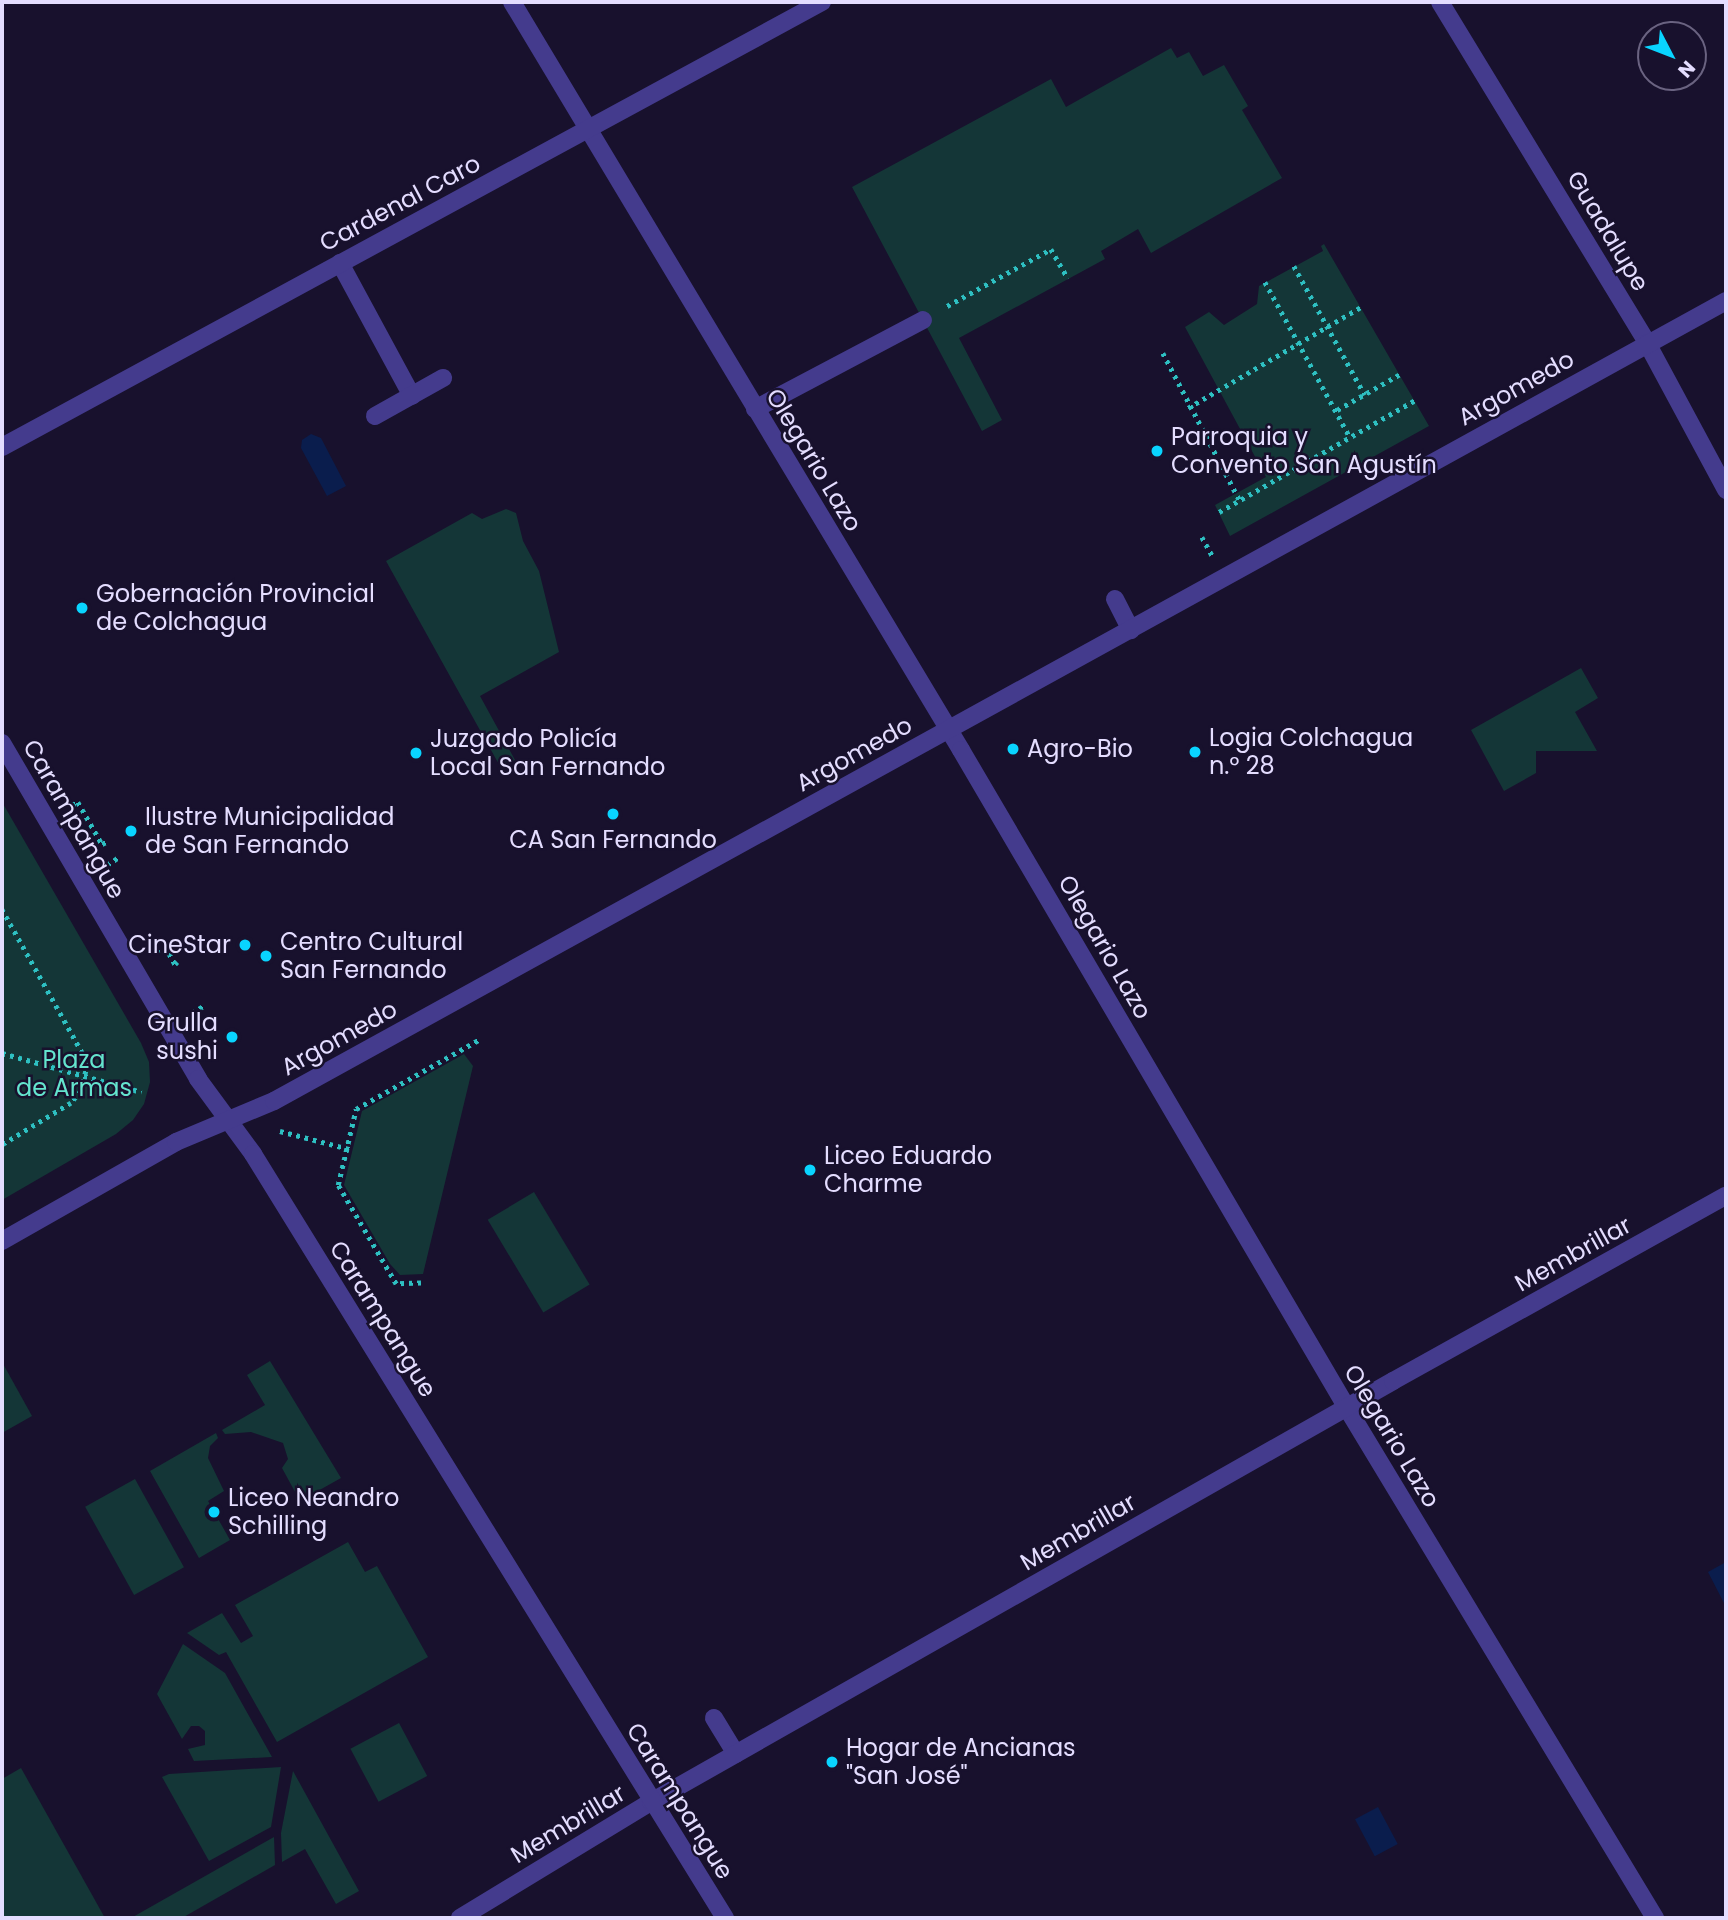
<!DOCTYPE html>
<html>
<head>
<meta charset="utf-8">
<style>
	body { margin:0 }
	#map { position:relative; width:1728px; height:1920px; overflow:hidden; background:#18112d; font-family:Poppins,sans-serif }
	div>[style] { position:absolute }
	.green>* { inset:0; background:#143637; transform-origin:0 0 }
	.water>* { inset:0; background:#0a1d4d; transform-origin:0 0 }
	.path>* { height:4.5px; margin-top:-2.25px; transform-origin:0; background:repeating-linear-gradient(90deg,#2ec0c2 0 3.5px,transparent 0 8.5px) }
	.service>* { height:18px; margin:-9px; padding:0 9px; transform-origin:9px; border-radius:9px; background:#443b8d }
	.minor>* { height:18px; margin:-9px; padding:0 9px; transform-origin:9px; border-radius:9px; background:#443b8d }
	.tertiary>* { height:18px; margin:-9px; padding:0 9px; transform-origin:9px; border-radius:9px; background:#443b8d }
	.dots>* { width:19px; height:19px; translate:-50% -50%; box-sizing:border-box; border:4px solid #18112d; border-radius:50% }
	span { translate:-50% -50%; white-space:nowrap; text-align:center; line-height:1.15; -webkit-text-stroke:5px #18112d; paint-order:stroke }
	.street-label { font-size:24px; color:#e4ddff }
	.poi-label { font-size:24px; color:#e4ddff }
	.left { translate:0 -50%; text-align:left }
	.right { translate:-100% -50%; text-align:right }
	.park-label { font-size:24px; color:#64e4ce }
	.frame { position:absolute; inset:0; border:4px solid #e4ddff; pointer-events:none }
	.north { position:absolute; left:1637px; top:21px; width:70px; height:70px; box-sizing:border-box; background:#18112d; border:2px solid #6a6381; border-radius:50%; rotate:132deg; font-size:19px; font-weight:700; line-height:28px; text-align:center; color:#e4ddff }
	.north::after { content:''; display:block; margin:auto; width:24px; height:32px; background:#09d4ff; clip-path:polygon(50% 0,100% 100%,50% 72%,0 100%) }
</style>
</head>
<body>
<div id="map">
	<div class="green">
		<i style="clip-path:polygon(1171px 48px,1177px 58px,1189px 52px,1203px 76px,1224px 65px,1248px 106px,1242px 110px,1282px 178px,1151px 253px,1138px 229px,1101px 251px,1105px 259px,959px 338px,1002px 420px,982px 431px,852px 187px,1051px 79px,1066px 107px)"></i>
		<i style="clip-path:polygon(1324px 244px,1429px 426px,1230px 536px,1215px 505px,1266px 477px,1185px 327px,1209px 312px,1224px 325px,1257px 304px,1259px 286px,1323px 251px,1321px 246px)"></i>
		<i style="clip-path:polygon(506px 509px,516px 513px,523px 541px,539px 571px,559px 652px,480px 696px,515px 760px,501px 768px,386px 561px,472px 513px,482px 519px)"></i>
		<i style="clip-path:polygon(1581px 668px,1598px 698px,1575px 712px,1597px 751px,1536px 751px,1536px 773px,1504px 791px,1471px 730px)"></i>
		<i style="clip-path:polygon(2px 802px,141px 1043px,149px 1062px,150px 1082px,144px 1104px,133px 1120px,116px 1134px,2px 1200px)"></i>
		<i style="clip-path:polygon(464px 1054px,473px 1066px,423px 1274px,400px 1275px,390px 1264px,344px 1185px,362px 1111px)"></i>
		<i style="left:534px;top:1192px;width:108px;height:54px;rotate:59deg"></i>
		<i style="clip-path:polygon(270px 1361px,341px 1478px,300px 1501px,282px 1468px,288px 1459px,283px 1443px,251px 1432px,225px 1434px,222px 1430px,265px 1405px,247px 1375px)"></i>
		<i style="clip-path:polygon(2px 1362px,32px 1416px,2px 1433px)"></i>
		<i style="clip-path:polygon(216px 1433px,218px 1438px,210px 1446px,208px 1458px,224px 1491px,208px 1501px,230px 1540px,199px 1558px,150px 1471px)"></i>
		<i style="left:135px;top:1479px;width:101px;height:57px;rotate:61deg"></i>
		<i style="clip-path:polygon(348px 1542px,365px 1572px,377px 1566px,428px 1657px,277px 1742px,226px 1652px,219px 1655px,187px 1633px,222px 1613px,241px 1643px,253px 1636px,235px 1605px)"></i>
		<i style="clip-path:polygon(183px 1644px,225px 1673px,272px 1757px,194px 1761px,188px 1749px,205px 1745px,205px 1731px,199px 1726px,191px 1726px,182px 1739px,157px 1694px)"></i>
		<i style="left:399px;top:1723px;width:60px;height:55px;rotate:62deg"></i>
		<i style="clip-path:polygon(281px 1767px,271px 1827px,209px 1861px,162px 1777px,169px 1774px)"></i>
		<i style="clip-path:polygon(21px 1768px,105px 1918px,2px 1918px,2px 1779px)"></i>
		<i style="clip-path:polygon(293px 1771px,359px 1891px,336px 1904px,305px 1849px,282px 1862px,281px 1833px)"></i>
		<i style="clip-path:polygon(274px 1837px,275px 1865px,182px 1918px,131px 1918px)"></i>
	</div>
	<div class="water">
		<i style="clip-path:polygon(311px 434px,321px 438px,346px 486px,327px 496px,301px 448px,302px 440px)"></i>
		<i style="clip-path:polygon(1726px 1562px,1726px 1607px,1708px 1572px)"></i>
		<i style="left:1378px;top:1807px;width:42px;height:26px;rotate:62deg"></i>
	</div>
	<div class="path">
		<i style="left:1294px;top:266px;width:147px;rotate:61.2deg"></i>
		<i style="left:1265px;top:282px;width:177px;rotate:61.3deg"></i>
		<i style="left:947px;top:306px;width:119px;rotate:-28.7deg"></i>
		<i style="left:1051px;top:249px;width:34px;rotate:60deg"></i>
		<i style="left:1163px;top:353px;width:167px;rotate:62.5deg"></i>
		<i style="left:1188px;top:408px;width:200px;rotate:-30.3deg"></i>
		<i style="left:1337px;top:410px;width:73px;rotate:-29.7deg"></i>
		<i style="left:1219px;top:512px;width:226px;rotate:-29.7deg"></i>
		<i style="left:1202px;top:537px;width:21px;rotate:61deg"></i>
		<i style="left:72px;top:805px;width:7px;rotate:-27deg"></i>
		<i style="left:78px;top:802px;width:48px;rotate:60.3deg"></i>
		<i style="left:102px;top:844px;width:4px;rotate:-27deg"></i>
		<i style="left:107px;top:865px;width:14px;rotate:-34deg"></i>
		<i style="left:2px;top:909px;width:176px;rotate:60.8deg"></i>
		<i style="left:88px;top:1063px;width:29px;rotate:104deg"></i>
		<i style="left:81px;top:1091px;width:16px;rotate:130deg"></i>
		<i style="left:71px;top:1103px;width:81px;rotate:148.7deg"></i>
		<i style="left:156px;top:951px;width:10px;rotate:-29deg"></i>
		<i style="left:165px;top:946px;width:21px;rotate:61deg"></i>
		<i style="left:175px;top:964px;width:3px;rotate:-45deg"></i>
		<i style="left:192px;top:1013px;width:13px;rotate:-32deg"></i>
		<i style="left:2px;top:1053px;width:145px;rotate:15.6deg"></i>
		<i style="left:280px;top:1131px;width:75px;rotate:14.6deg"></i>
		<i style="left:421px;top:1283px;width:25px;rotate:178deg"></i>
		<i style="left:396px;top:1284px;width:115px;rotate:-120.4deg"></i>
		<i style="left:338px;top:1185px;width:78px;rotate:-76.7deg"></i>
		<i style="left:356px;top:1109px;width:142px;rotate:-29.4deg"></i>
	</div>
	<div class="service">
		<i style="left:755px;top:409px;width:190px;rotate:-27.9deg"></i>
		<i style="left:1115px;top:599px;width:35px;rotate:63deg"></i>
		<i style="left:714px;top:1718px;width:42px;rotate:58.6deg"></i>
	</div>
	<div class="minor">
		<i style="left:512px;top:2px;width:872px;rotate:59.02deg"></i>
		<i style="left:961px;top:750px;width:763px;rotate:59.6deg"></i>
		<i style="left:1347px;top:1408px;width:596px;rotate:58.87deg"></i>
		<i style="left:1440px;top:2px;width:399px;rotate:58.7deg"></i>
		<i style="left:1647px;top:343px;width:167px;rotate:61.7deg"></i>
		<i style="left:340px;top:263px;width:151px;rotate:61.6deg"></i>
		<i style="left:375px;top:416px;width:78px;rotate:-29.2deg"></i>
		<i style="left:460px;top:1918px;width:223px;rotate:-31.3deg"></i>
		<i style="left:651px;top:1802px;width:853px;rotate:-29.57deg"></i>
		<i style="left:1393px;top:1381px;width:381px;rotate:-29.1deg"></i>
	</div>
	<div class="tertiary">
		<i style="left:2px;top:447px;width:933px;rotate:-28.49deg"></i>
		<i style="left:2px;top:743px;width:389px;rotate:59.7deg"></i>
		<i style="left:198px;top:1079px;width:93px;rotate:53.7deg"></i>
		<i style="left:253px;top:1154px;width:898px;rotate:58.29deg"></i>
		<i style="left:2px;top:1241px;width:200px;rotate:-29.6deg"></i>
		<i style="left:176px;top:1142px;width:106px;rotate:-22.7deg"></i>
		<i style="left:274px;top:1101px;width:1658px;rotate:-28.85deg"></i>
	</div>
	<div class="dots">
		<i style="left:1157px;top:451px;background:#09d4ff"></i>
		<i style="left:82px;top:608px;background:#09d4ff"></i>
		<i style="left:1013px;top:749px;background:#09d4ff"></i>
		<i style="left:1195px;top:752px;background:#09d4ff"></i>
		<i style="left:416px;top:753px;background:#09d4ff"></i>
		<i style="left:613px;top:814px;background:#09d4ff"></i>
		<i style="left:131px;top:831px;background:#09d4ff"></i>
		<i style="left:245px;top:945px;background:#09d4ff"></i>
		<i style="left:266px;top:956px;background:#09d4ff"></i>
		<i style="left:232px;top:1037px;background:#09d4ff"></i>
		<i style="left:810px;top:1170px;background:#09d4ff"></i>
		<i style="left:214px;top:1512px;background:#09d4ff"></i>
		<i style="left:832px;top:1762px;background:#09d4ff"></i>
	</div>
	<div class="street-label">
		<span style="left:400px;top:203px;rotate:-28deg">Cardenal Caro</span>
		<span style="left:1608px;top:231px;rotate:59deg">Guadalupe</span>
		<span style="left:1516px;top:388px;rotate:-29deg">Argomedo</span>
		<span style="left:814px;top:460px;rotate:59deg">Olegario Lazo</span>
		<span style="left:854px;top:754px;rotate:-29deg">Argomedo</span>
		<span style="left:74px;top:819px;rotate:60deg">Carampangue</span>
		<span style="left:1105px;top:947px;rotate:60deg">Olegario Lazo</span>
		<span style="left:339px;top:1038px;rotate:-29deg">Argomedo</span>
		<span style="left:1573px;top:1254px;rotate:-29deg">Membrillar</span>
		<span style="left:383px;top:1319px;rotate:58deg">Carampangue</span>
		<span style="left:1392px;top:1436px;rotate:59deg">Olegario Lazo</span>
		<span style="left:1078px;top:1532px;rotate:-30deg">Membrillar</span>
		<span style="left:680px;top:1801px;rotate:58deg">Carampangue</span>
		<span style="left:568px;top:1824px;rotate:-31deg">Membrillar</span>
	</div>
	<div class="poi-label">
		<span class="left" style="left:1171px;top:451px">Parroquia y<br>Convento San Agustín</span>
		<span class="left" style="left:96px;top:608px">Gobernación Provincial<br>de Colchagua</span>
		<span class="left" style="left:1209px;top:752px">Logia Colchagua<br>n.° 28</span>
		<span class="left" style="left:430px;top:753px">Juzgado Policía<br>Local San Fernando</span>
		<span class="left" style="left:1027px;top:749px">Agro-Bio</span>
		<span class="left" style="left:145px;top:831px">Ilustre Municipalidad<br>de San Fernando</span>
		<span style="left:613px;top:840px">CA San Fernando</span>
		<span class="left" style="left:280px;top:956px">Centro Cultural<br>San Fernando</span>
		<span class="right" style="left:231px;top:945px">CineStar</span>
		<span class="right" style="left:218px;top:1037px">Grulla<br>sushi</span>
		<span class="left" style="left:824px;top:1170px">Liceo Eduardo<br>Charme</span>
		<span class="left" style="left:228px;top:1512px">Liceo Neandro<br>Schilling</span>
		<span class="left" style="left:846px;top:1762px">Hogar de Ancianas<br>"San José"</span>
	</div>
	<div class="park-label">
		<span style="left:74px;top:1074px">Plaza<br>de Armas</span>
	</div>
	<div class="frame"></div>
	<div class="north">N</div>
</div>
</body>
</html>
